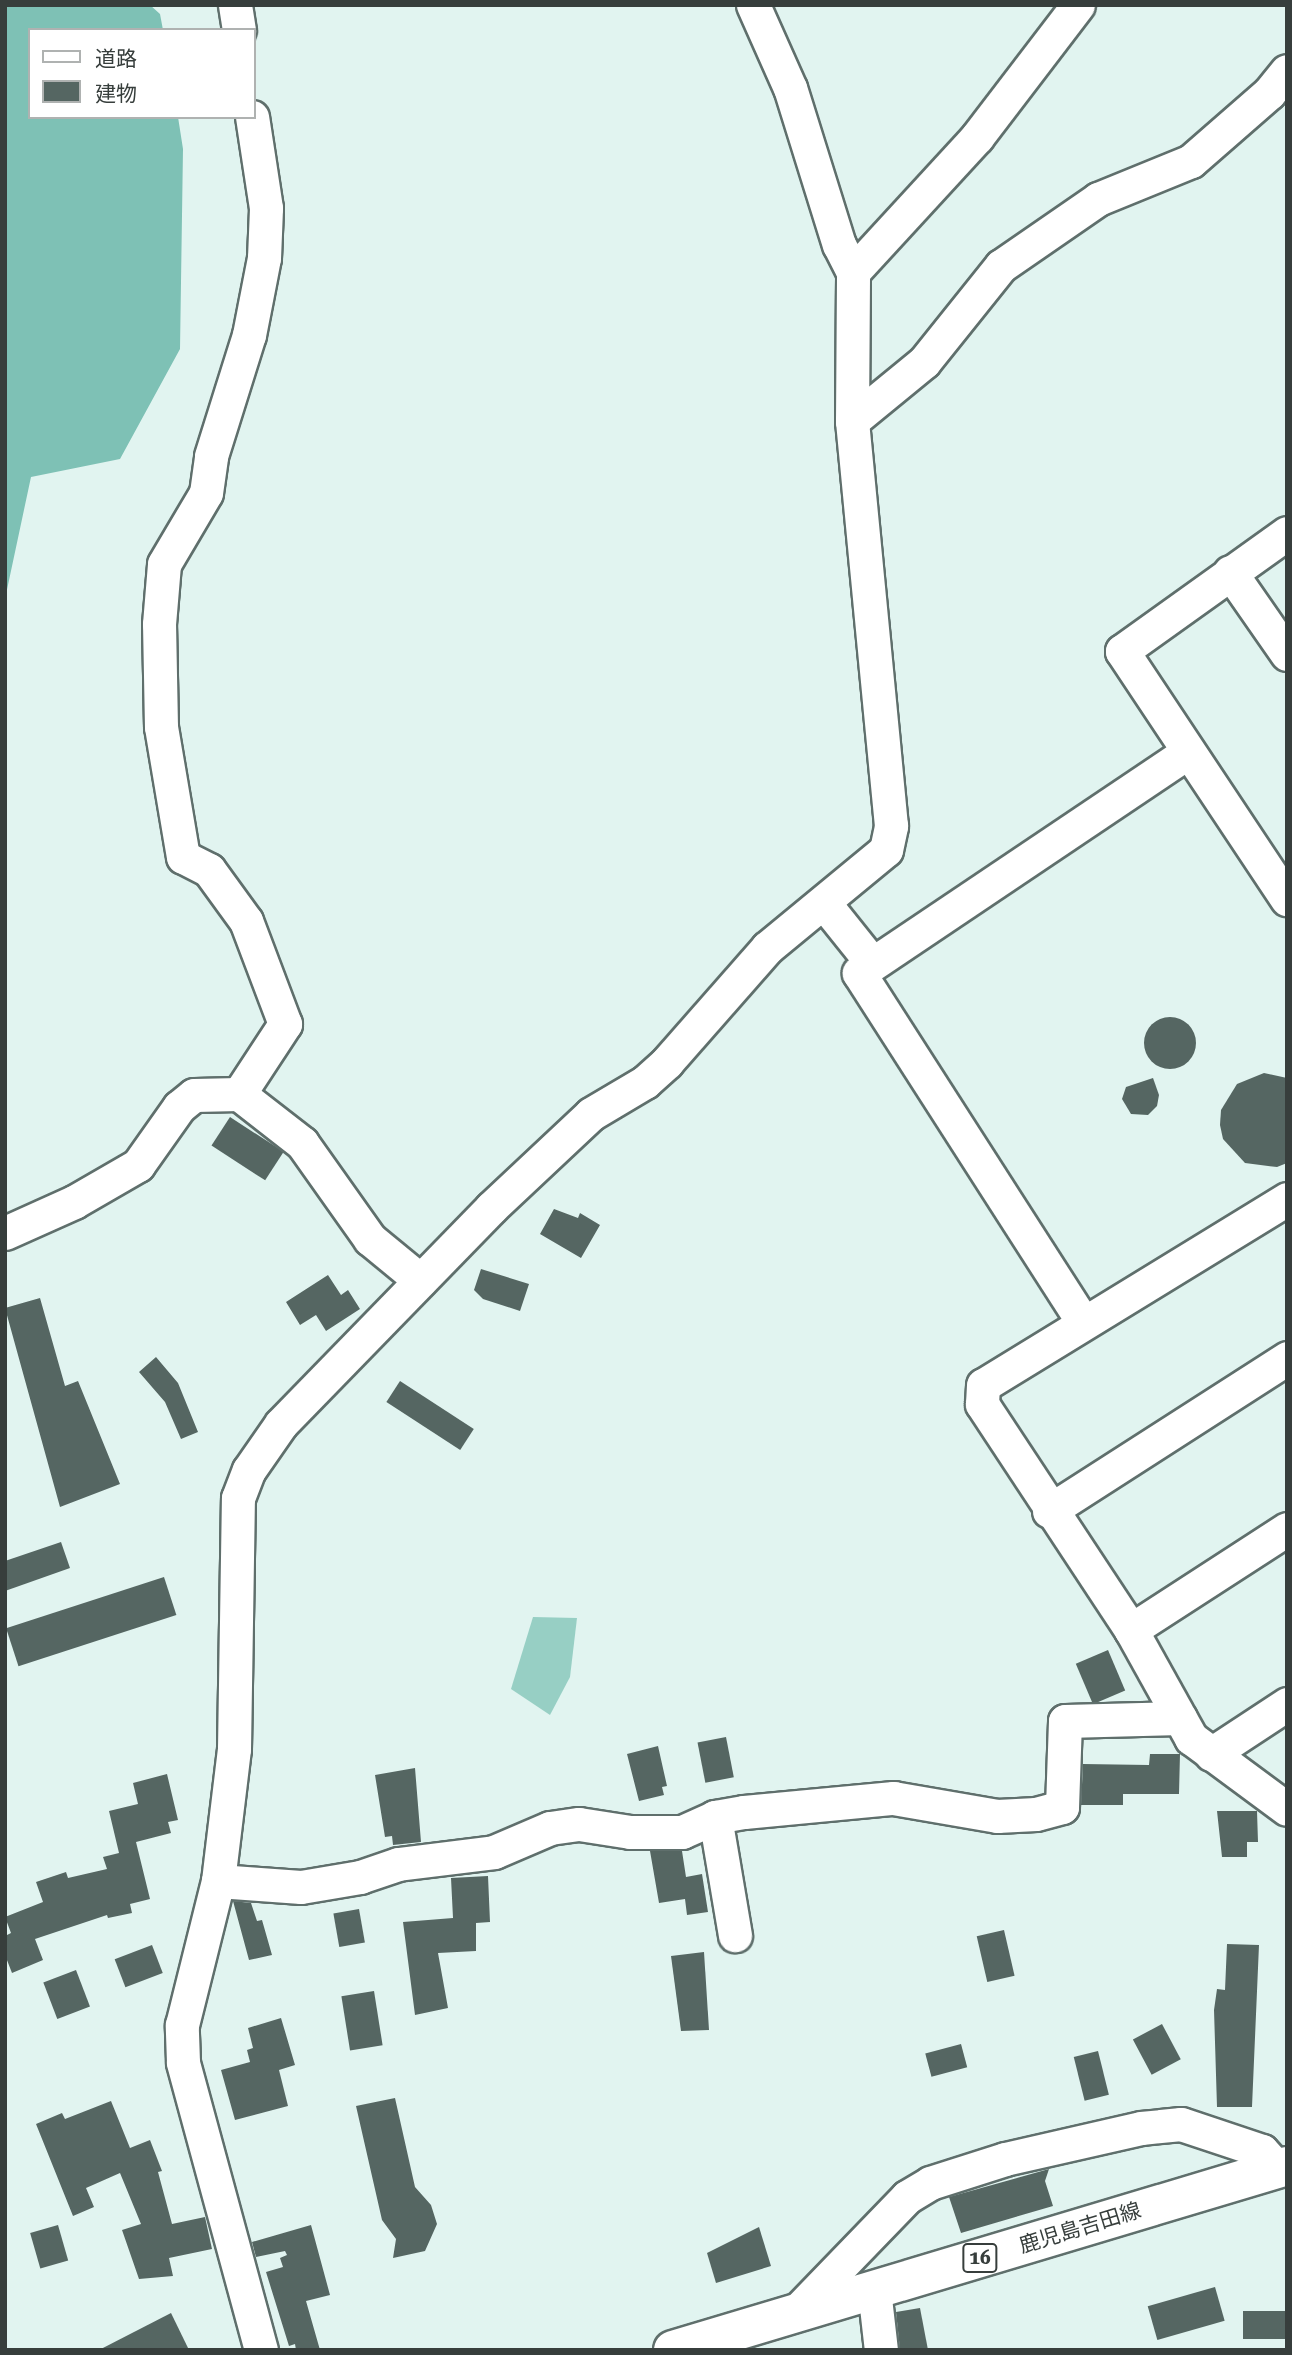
<!DOCTYPE html>
<html>
<head>
<meta charset="utf-8">
<style>
	body { margin:0 }
	#map { position:relative; width:1292px; height:2355px; overflow:hidden; background:#e1f4f0; font-family:"Roboto Serif","Noto Sans JP",serif }
	div>[style] { position:absolute }
	.green>* { inset:0; background:#97cfc4 }
	.forest>* { inset:0; background:#7ec1b5 }
	.building>* { inset:0; background:#556662; transform-origin:0 0 }
	.round { border-radius:50% }
	.roads { filter:drop-shadow(2px 0 #5f6f6c) drop-shadow(-2px 0 #5f6f6c) drop-shadow(0 2px #5f6f6c) drop-shadow(0 -2px #5f6f6c) }
	.minor>* { height:33px; margin:-16.5px; padding:0 16.5px; transform-origin:16.5px; border-radius:16.5px; background:#fff }
	.major>* { height:38px; margin:-19px; padding:0 19px; transform-origin:19px; border-radius:19px; background:#fff }
	span { translate:-50% -50%; white-space:nowrap; text-align:center; line-height:1.15; -webkit-text-stroke:7px #fff; paint-order:stroke }
	.shield-label span { padding:2px 5px; background:#fff; border:2px solid; border-radius:5px; -webkit-text-stroke-width:0 }
	.shield-label { font-size:19px; color:#373e3c; font-weight:700 }
	.street-label { font-size:21px; color:#373e3c }
	.frame { position:absolute; inset:0; border:7px solid #373e3c; pointer-events:none }
	.legend { position:absolute; left:28px; top:28px; width:228px; height:91px; box-sizing:border-box; background:#fff; border:2px solid #afb2b1; margin:0; padding:9px 12px; list-style:none; font-size:21px; color:#373e3c }
	.legend li { display:flex; align-items:center; gap:14px; height:35px }
	.legend b { width:35px; border:2px solid #afb2b1 }
</style>
</head>
<body>
<div id="map">
	<div class="green">
		<i style="clip-path:polygon(533px 1617px,577px 1618px,570px 1677px,550px 1715px,511px 1689px)"></i>
	</div>
	<div class="forest">
		<i style="clip-path:polygon(5px 5px,150px 5px,160px 14px,163px 30px,30px 30px,30px 117px,178px 117px,183px 149px,180px 349px,120px 459px,31px 477px,5px 599px)"></i>
	</div>
	<div class="building">
		<i class="round" style="left:1144px;top:1017px;width:52px;height:52px"></i>
		<i style="clip-path:polygon(1264px 1073px,1287px 1078px,1287px 1163px,1277px 1167px,1245px 1163px,1223px 1139px,1220px 1125px,1221px 1110px,1237px 1084px)"></i>
		<i style="clip-path:polygon(1153px 1078px,1159px 1095px,1157px 1106px,1148px 1115px,1131px 1114px,1122px 1099px,1126px 1087px)"></i>
		<i style="left:230px;top:1117px;width:64px;height:34px;rotate:33deg"></i>
		<i style="clip-path:polygon(554px 1209px,578px 1218px,580px 1213px,600px 1225px,581px 1258px,540px 1234px)"></i>
		<i style="clip-path:polygon(481px 1269px,529px 1284px,520px 1311px,483px 1299px,474px 1290px)"></i>
		<i style="clip-path:polygon(328px 1275px,341px 1295px,348px 1290px,360px 1309px,326px 1331px,316px 1315px,300px 1325px,286px 1302px)"></i>
		<i style="clip-path:polygon(40px 1298px,65px 1386px,78px 1381px,120px 1484px,60px 1507px,5px 1308px)"></i>
		<i style="clip-path:polygon(156px 1357px,178px 1383px,198px 1432px,181px 1439px,165px 1402px,139px 1372px)"></i>
		<i style="left:400px;top:1381px;width:88px;height:25px;rotate:33deg"></i>
		<i style="clip-path:polygon(61px 1542px,70px 1568px,5px 1591px,5px 1561px)"></i>
		<i style="left:164px;top:1577px;width:40px;height:166px;rotate:72deg"></i>
		<i style="left:1108px;top:1650px;width:44px;height:35px;rotate:67deg"></i>
		<i style="left:726px;top:1737px;width:41px;height:29px;rotate:79deg"></i>
		<i style="clip-path:polygon(658px 1746px,667px 1786px,662px 1787px,664px 1795px,639px 1801px,627px 1754px)"></i>
		<i style="clip-path:polygon(1150px 1754px,1180px 1754px,1179px 1794px,1123px 1794px,1123px 1805px,1081px 1805px,1083px 1764px,1149px 1765px)"></i>
		<i style="clip-path:polygon(415px 1768px,421px 1842px,393px 1845px,392px 1836px,385px 1837px,375px 1775px)"></i>
		<i style="clip-path:polygon(167px 1774px,178px 1820px,168px 1822px,171px 1833px,136px 1842px,150px 1899px,130px 1904px,132px 1913px,108px 1918px,107px 1915px,35px 1939px,43px 1960px,12px 1973px,5px 1955px,5px 1936px,11px 1933px,5px 1917px,43px 1902px,36px 1882px,66px 1872px,68px 1878px,107px 1869px,103px 1857px,119px 1853px,109px 1811px,138px 1804px,133px 1783px)"></i>
		<i style="clip-path:polygon(1217px 1811px,1257px 1811px,1258px 1842px,1247px 1842px,1247px 1857px,1222px 1857px)"></i>
		<i style="clip-path:polygon(650px 1851px,682px 1851px,686px 1877px,702px 1874px,708px 1912px,687px 1915px,685px 1899px,659px 1903px)"></i>
		<i style="clip-path:polygon(488px 1876px,490px 1922px,476px 1923px,476px 1951px,438px 1953px,448px 2008px,415px 2015px,403px 1922px,453px 1918px,451px 1878px)"></i>
		<i style="clip-path:polygon(233px 1901px,251px 1903px,257px 1921px,262px 1920px,272px 1955px,249px 1960px)"></i>
		<i style="left:359px;top:1909px;width:34px;height:26px;rotate:80deg"></i>
		<i style="left:1004px;top:1930px;width:47px;height:28px;rotate:77deg"></i>
		<i style="clip-path:polygon(1227px 1944px,1259px 1945px,1252px 2107px,1217px 2107px,1214px 2010px,1217px 1989px,1225px 1990px)"></i>
		<i style="left:152px;top:1945px;width:30px;height:40px;rotate:69deg"></i>
		<i style="clip-path:polygon(704px 1952px,709px 2030px,681px 2031px,671px 1956px)"></i>
		<i style="left:76px;top:1970px;width:39px;height:35px;rotate:69deg"></i>
		<i style="left:374px;top:1991px;width:55px;height:33px;rotate:81deg"></i>
		<i style="clip-path:polygon(281px 2018px,295px 2065px,279px 2070px,288px 2106px,235px 2120px,221px 2070px,250px 2062px,247px 2050px,253px 2048px,248px 2028px)"></i>
		<i style="left:1162px;top:2024px;width:40px;height:33px;rotate:62deg"></i>
		<i style="left:961px;top:2044px;width:24px;height:37px;rotate:75deg"></i>
		<i style="left:1098px;top:2051px;width:45px;height:25px;rotate:76deg"></i>
		<i style="clip-path:polygon(395px 2098px,415px 2187px,431px 2205px,437px 2224px,425px 2251px,393px 2258px,396px 2239px,382px 2220px,356px 2106px)"></i>
		<i style="clip-path:polygon(111px 2101px,130px 2148px,150px 2140px,162px 2171px,158px 2172px,172px 2224px,205px 2217px,212px 2249px,169px 2258px,173px 2276px,139px 2279px,122px 2230px,141px 2224px,120px 2173px,86px 2188px,94px 2207px,73px 2216px,36px 2124px,62px 2113px,65px 2119px)"></i>
		<i style="clip-path:polygon(1049px 2169px,1045px 2181px,1053px 2206px,961px 2233px,949px 2197px)"></i>
		<i style="left:58px;top:2225px;width:37px;height:29px;rotate:74deg"></i>
		<i style="clip-path:polygon(311px 2225px,330px 2295px,306px 2301px,320px 2350px,296px 2350px,295px 2344px,289px 2346px,266px 2272px,283px 2267px,280px 2258px,287px 2255px,285px 2251px,256px 2257px,252px 2242px)"></i>
		<i style="clip-path:polygon(759px 2227px,771px 2266px,716px 2283px,707px 2253px)"></i>
		<i style="left:1215px;top:2287px;width:35px;height:70px;rotate:74deg"></i>
		<i style="clip-path:polygon(920px 2308px,928px 2350px,900px 2350px,896px 2312px)"></i>
		<i style="left:1287px;top:2311px;width:28px;height:44px;rotate:90deg"></i>
		<i style="clip-path:polygon(171px 2313px,189px 2350px,99px 2350px)"></i>
	</div>
	<div class="roads">
		<div class="minor">
			<i style="left:235px;top:5px;width:25px;rotate:81deg"></i>
			<i style="left:853px;top:272px;width:183px;rotate:-47.4deg"></i>
			<i style="left:977px;top:137px;width:166px;rotate:-52.6deg"></i>
			<i style="left:852px;top:421px;width:93px;rotate:-39.3deg"></i>
			<i style="left:924px;top:362px;width:123px;rotate:-51.3deg"></i>
			<i style="left:1001px;top:266px;width:118px;rotate:-34.6deg"></i>
			<i style="left:1098px;top:199px;width:100px;rotate:-22.2deg"></i>
			<i style="left:1191px;top:161px;width:103px;rotate:-41.1deg"></i>
			<i style="left:1269px;top:93px;width:28px;rotate:-51deg"></i>
			<i style="left:1287px;top:533px;width:203px;rotate:144.4deg"></i>
			<i style="left:1122px;top:651px;width:298px;rotate:56.4deg"></i>
			<i style="left:1230px;top:572px;width:100px;rotate:55.2deg"></i>
			<i style="left:824px;top:903px;width:77px;rotate:51.3deg"></i>
			<i style="left:239px;top:1094px;width:80px;rotate:37.9deg"></i>
			<i style="left:302px;top:1143px;width:118px;rotate:54.7deg"></i>
			<i style="left:370px;top:1239px;width:65px;rotate:39.4deg"></i>
			<i style="left:1287px;top:1199px;width:356px;rotate:148.5deg"></i>
			<i style="left:983px;top:1385px;width:19px;rotate:93deg"></i>
			<i style="left:982px;top:1404px;width:271px;rotate:56.6deg"></i>
			<i style="left:1131px;top:1630px;width:124px;rotate:60.9deg"></i>
			<i style="left:1191px;top:1738px;width:119px;rotate:36.5deg"></i>
			<i style="left:5px;top:1233px;width:76px;rotate:-24.2deg"></i>
			<i style="left:74px;top:1202px;width:74px;rotate:-30deg"></i>
			<i style="left:138px;top:1165px;width:71px;rotate:-54.7deg"></i>
			<i style="left:179px;top:1107px;width:19px;rotate:-39deg"></i>
			<i style="left:194px;top:1095px;width:45px;rotate:-1.3deg"></i>
			<i style="left:239px;top:1094px;width:84px;rotate:-56.7deg"></i>
			<i style="left:285px;top:1024px;width:110px;rotate:-110.7deg"></i>
			<i style="left:246px;top:921px;width:63px;rotate:-126deg"></i>
			<i style="left:209px;top:870px;width:29px;rotate:-153deg"></i>
			<i style="left:183px;top:857px;width:132px;rotate:-99.6deg"></i>
			<i style="left:161px;top:727px;width:103px;rotate:-91.1deg"></i>
			<i style="left:159px;top:624px;width:60px;rotate:-85.2deg"></i>
			<i style="left:164px;top:564px;width:82px;rotate:-59.4deg"></i>
			<i style="left:206px;top:493px;width:37px;rotate:-82deg"></i>
			<i style="left:211px;top:456px;width:127px;rotate:-72.6deg"></i>
			<i style="left:249px;top:335px;width:78px;rotate:-79deg"></i>
			<i style="left:264px;top:258px;width:50px;rotate:-87.7deg"></i>
			<i style="left:266px;top:208px;width:92px;rotate:-98.7deg"></i>
			<i style="left:1083px;top:1322px;width:415px;rotate:-122.7deg"></i>
			<i style="left:859px;top:973px;width:395px;rotate:-33.9deg"></i>
			<i style="left:1049px;top:1511px;width:283px;rotate:-32.7deg"></i>
			<i style="left:1131px;top:1630px;width:186px;rotate:-32.9deg"></i>
			<i style="left:1211px;top:1754px;width:91px;rotate:-33.3deg"></i>
			<i style="left:715px;top:1817px;width:120px;rotate:80.4deg"></i>
			<i style="left:218px;top:1881px;width:83px;rotate:4.1deg"></i>
			<i style="left:301px;top:1887px;width:60px;rotate:-9.6deg"></i>
			<i style="left:360px;top:1877px;width:40px;rotate:-18.9deg"></i>
			<i style="left:398px;top:1864px;width:97px;rotate:-7.1deg"></i>
			<i style="left:494px;top:1852px;width:61px;rotate:-23.2deg"></i>
			<i style="left:550px;top:1828px;width:29px;rotate:-8deg"></i>
			<i style="left:579px;top:1824px;width:52px;rotate:8.9deg"></i>
			<i style="left:630px;top:1832px;width:52px"></i>
			<i style="left:682px;top:1832px;width:36px;rotate:-24deg"></i>
			<i style="left:715px;top:1817px;width:29px;rotate:-10deg"></i>
			<i style="left:744px;top:1812px;width:150px;rotate:-5.4deg"></i>
			<i style="left:893px;top:1798px;width:106px;rotate:9.8deg"></i>
			<i style="left:997px;top:1816px;width:39px;rotate:-3deg"></i>
			<i style="left:1036px;top:1814px;width:27px;rotate:-15deg"></i>
			<i style="left:1062px;top:1807px;width:86px;rotate:-88deg"></i>
			<i style="left:1065px;top:1721px;width:115px;rotate:-1.5deg"></i>
			<i style="left:874px;top:2289px;width:61px;rotate:83.5deg"></i>
			<i style="left:795px;top:2313px;width:161px;rotate:-46deg"></i>
			<i style="left:907px;top:2197px;width:27px;rotate:-31deg"></i>
			<i style="left:930px;top:2183px;width:79px;rotate:-17.7deg"></i>
			<i style="left:1005px;top:2159px;width:139px;rotate:-12.8deg"></i>
			<i style="left:1141px;top:2128px;width:40px;rotate:-5.7deg"></i>
			<i style="left:1181px;top:2124px;width:85px;rotate:18.4deg"></i>
			<i style="left:1262px;top:2151px;width:24px;rotate:48deg"></i>
			<i style="left:261px;top:2350px;width:298px;rotate:-105.2deg"></i>
			<i style="left:183px;top:2062px;width:37px;rotate:-92deg"></i>
			<i style="left:182px;top:2025px;width:148px;rotate:-76deg"></i>
			<i style="left:218px;top:1881px;width:133px;rotate:-83.1deg"></i>
			<i style="left:234px;top:1749px;width:251px;rotate:-89.1deg"></i>
			<i style="left:238px;top:1498px;width:30px;rotate:-69deg"></i>
			<i style="left:249px;top:1470px;width:56px;rotate:-55.2deg"></i>
			<i style="left:281px;top:1424px;width:301px;rotate:-45.8deg"></i>
			<i style="left:491px;top:1208px;width:137px;rotate:-43.2deg"></i>
			<i style="left:591px;top:1114px;width:63px;rotate:-30.7deg"></i>
			<i style="left:645px;top:1082px;width:30px;rotate:-42deg"></i>
			<i style="left:667px;top:1062px;width:152px;rotate:-48.7deg"></i>
			<i style="left:767px;top:948px;width:154px;rotate:-39.5deg"></i>
			<i style="left:886px;top:850px;width:25px;rotate:-78deg"></i>
			<i style="left:891px;top:826px;width:407px;rotate:-95.5deg"></i>
			<i style="left:852px;top:421px;width:149px;rotate:-89.6deg"></i>
			<i style="left:853px;top:272px;width:30px;rotate:-117deg"></i>
			<i style="left:839px;top:245px;width:164px;rotate:-107.3deg"></i>
			<i style="left:790px;top:88px;width:91px;rotate:-114deg"></i>
		</div>
		<div class="major">
			<i style="left:673px;top:2350px;width:641px;rotate:-16.68deg"></i>
		</div>
	</div>
	<div class="shield-label">
		<span style="left:980px;top:2258px">16</span>
	</div>
	<div class="street-label">
		<span style="left:1080px;top:2228px;rotate:-17deg">鹿児島吉田線</span>
	</div>
	<div class="frame"></div>
	<ul class="legend">
	<li><b style="height:9px;background:#fff"></b>道路</li>
	<li><b style="height:19px;background:#556662"></b>建物</li>
	</ul>
</div>
</body>
</html>
